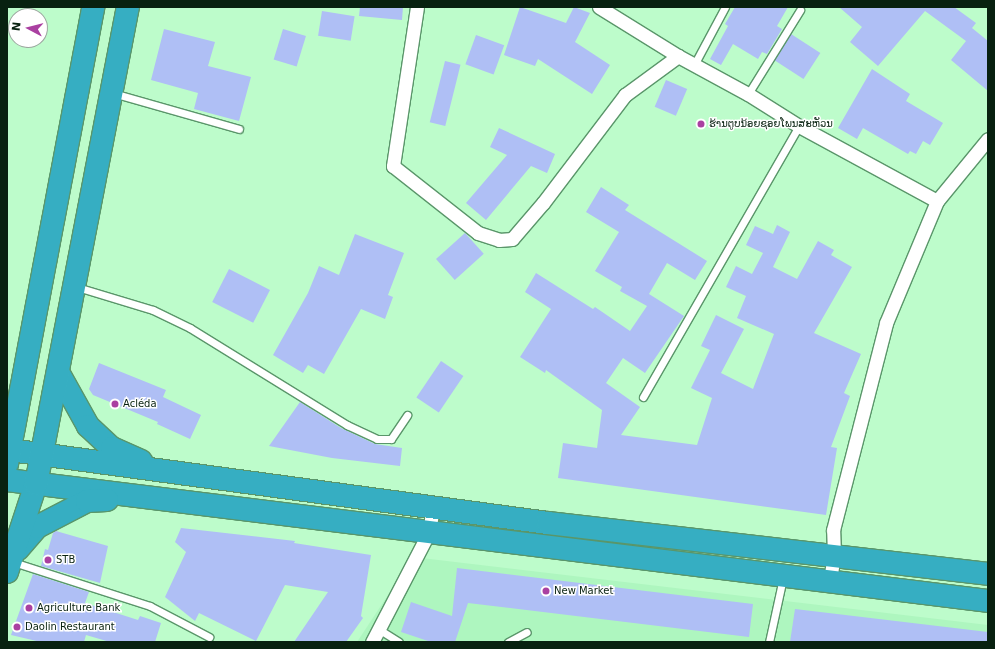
<!DOCTYPE html>
<html>
<head>
<meta charset="utf-8">
<style>
	body { margin:0 }
	#map { position:relative; width:995px; height:649px; overflow:hidden; background:#bdfccb; font-family:"DejaVu Sans","Noto Sans Lao",sans-serif }
	div>[style] { position:absolute }
	.built>* { inset:0; background:#aef6bf }
	.building>* { inset:0; background:#afbff5; transform-origin:0 0 }
	.roads { filter:drop-shadow(1px 0 #5a966a) drop-shadow(-1px 0 #5a966a) drop-shadow(0 1px #5a966a) drop-shadow(0 -1px #5a966a) }
	.lane>* { height:7px; margin:-3.5px; padding:0 3.5px; transform-origin:3.5px; border-radius:3.5px; background:#fff }
	.street>* { height:13px; margin:-6.5px; padding:0 6.5px; transform-origin:6.5px; border-radius:6.5px; background:#fff }
	.highway>* { height:22px; margin:-11px; padding:0 11px; transform-origin:11px; border-radius:11px; background:#36aec2 }
	.dots>* { width:11px; height:11px; translate:-50% -50%; box-sizing:border-box; border:2px solid #fff; border-radius:50% }
	span { translate:-50% -50%; white-space:nowrap; text-align:center; line-height:1.15; -webkit-text-stroke:3px #fff; paint-order:stroke }
	.poi-label { font-size:10px; color:#082110 }
	.left { translate:0 -50%; text-align:left }
	.frame { position:absolute; inset:0; border:8px solid #082110; pointer-events:none }
	.north { position:absolute; left:8px; top:8px; width:40px; height:40px; box-sizing:border-box; background:#fff; border:1px solid #9ca69f; border-radius:50%; rotate:277deg; font-size:11px; font-weight:700; line-height:16px; text-align:center; color:#082110 }
	.north::after { content:''; display:block; margin:auto; width:14px; height:18px; background:#aa40a1; clip-path:polygon(50% 0,100% 100%,50% 72%,0 100%) }
</style>
</head>
<body>
<div id="map">
	<div class="built">
		<i style="clip-path:polygon(413px 557px,988px 625px,988px 642px,357px 642px)"></i>
	</div>
	<div class="building">
		<i style="clip-path:polygon(360px 7px,403px 7px,402px 20px,359px 16px)"></i>
		<i style="clip-path:polygon(520px 7px,566px 23px,574px 7px,590px 13px,575px 42px,610px 65px,592px 94px,538px 59px,535px 66px,504px 55px)"></i>
		<i style="clip-path:polygon(735px 7px,788px 7px,777px 26px,782px 29px,767px 54px,762px 52px,758px 59px,733px 44px,721px 65px,710px 59px,728px 26px,725px 24px)"></i>
		<i style="clip-path:polygon(839px 7px,954px 7px,976px 23px,972px 28px,988px 41px,988px 91px,951px 60px,966px 41px,925px 11px,878px 66px,850px 42px,862px 27px)"></i>
		<i style="left:322px;top:11px;width:33px;height:25px;rotate:9deg"></i>
		<i style="clip-path:polygon(164px 29px,215px 42px,208px 66px,251px 77px,239px 121px,194px 109px,198px 93px,151px 80px)"></i>
		<i style="left:283px;top:29px;width:24px;height:32px;rotate:17deg"></i>
		<i style="left:791px;top:34px;width:35px;height:31px;rotate:33deg"></i>
		<i style="left:476px;top:35px;width:30px;height:31px;rotate:20deg"></i>
		<i style="left:445px;top:61px;width:16px;height:63px;rotate:14deg"></i>
		<i style="clip-path:polygon(872px 69px,910px 94px,906px 101px,943px 123px,930px 145px,923px 141px,916px 154px,910px 151px,908px 154px,863px 128px,857px 139px,838px 128px)"></i>
		<i style="left:666px;top:80px;width:23px;height:29px;rotate:23deg"></i>
		<i style="clip-path:polygon(499px 128px,555px 154px,547px 173px,531px 166px,486px 220px,466px 203px,507px 155px,490px 147px)"></i>
		<i style="clip-path:polygon(601px 187px,629px 205px,625px 210px,707px 261px,695px 280px,667px 263px,649px 294px,684px 316px,645px 373px,623px 358px,606px 383px,640px 407px,621px 435px,697px 445px,712px 398px,691px 388px,710px 350px,701px 346px,716px 315px,744px 329px,721px 373px,753px 389px,774px 334px,737px 318px,746px 296px,726px 287px,736px 266px,752px 274px,763px 253px,746px 245px,755px 226px,773px 234px,777px 225px,790px 232px,773px 267px,797px 279px,818px 241px,834px 250px,831px 255px,852px 267px,814px 333px,861px 354px,844px 393px,850px 396px,831px 447px,837px 448px,826px 515px,558px 478px,563px 443px,597px 448px,602px 410px,546px 370px,545px 373px,520px 357px,551px 309px,525px 292px,536px 273px,593px 309px,595px 307px,630px 331px,647px 306px,620px 291px,622px 287px,595px 271px,619px 232px,586px 212px)"></i>
		<i style="left:465px;top:233px;width:28px;height:39px;rotate:48deg"></i>
		<i style="clip-path:polygon(355px 234px,404px 253px,388px 295px,393px 297px,385px 319px,361px 309px,324px 374px,308px 365px,303px 373px,273px 355px,308px 293px,319px 266px,339px 275px)"></i>
		<i style="left:229px;top:269px;width:46px;height:37px;rotate:27deg"></i>
		<i style="left:441px;top:361px;width:27px;height:44px;rotate:34deg"></i>
		<i style="clip-path:polygon(99px 363px,166px 390px,163px 397px,201px 415px,190px 439px,157px 424px,158px 422px,93px 395px,89px 389px)"></i>
		<i style="clip-path:polygon(300px 402px,341px 428px,375px 444px,402px 448px,400px 466px,332px 458px,269px 446px)"></i>
		<i style="clip-path:polygon(181px 528px,295px 541px,294px 543px,371px 555px,361px 616px,363px 618px,346px 642px,294px 642px,328px 592px,285px 585px,256px 641px,199px 613px,195px 621px,165px 597px,186px 552px,175px 542px)"></i>
		<i style="clip-path:polygon(56px 531px,108px 546px,100px 583px,41px 566px,45px 549px,48px 550px,53px 533px)"></i>
		<i style="clip-path:polygon(457px 568px,753px 604px,749px 637px,468px 603px,455px 642px,431px 642px,401px 632px,411px 602px,452px 616px)"></i>
		<i style="clip-path:polygon(33px 574px,89px 592px,85px 603px,138px 620px,140px 616px,161px 623px,155px 642px,110px 642px,86px 635px,84px 642px,41px 642px,11px 635px)"></i>
		<i style="clip-path:polygon(795px 609px,988px 632px,988px 642px,790px 642px)"></i>
	</div>
	<div class="roads">
		<div class="lane">
			<i style="left:694px;top:65px;width:66px;rotate:-61.9deg"></i>
			<i style="left:113px;top:93px;width:131px;rotate:15.9deg"></i>
			<i style="left:748px;top:94px;width:99px;rotate:-58.2deg"></i>
			<i style="left:77px;top:287px;width:79px;rotate:16.8deg"></i>
			<i style="left:153px;top:310px;width:41px;rotate:25.9deg"></i>
			<i style="left:190px;top:328px;width:185px;rotate:31.7deg"></i>
			<i style="left:347px;top:425px;width:33px;rotate:25deg"></i>
			<i style="left:377px;top:439px;width:14px"></i>
			<i style="left:391px;top:439px;width:29px;rotate:-56deg"></i>
			<i style="left:643px;top:397px;width:313px;rotate:-60.1deg"></i>
			<i style="left:13px;top:562px;width:144px;rotate:17.8deg"></i>
			<i style="left:150px;top:606px;width:67px;rotate:27.7deg"></i>
			<i style="left:380px;top:630px;width:22px;rotate:32deg"></i>
			<i style="left:508px;top:642px;width:21px;rotate:-28deg"></i>
			<i style="left:769px;top:642px;width:66px;rotate:-77.7deg"></i>
		</div>
		<div class="street">
			<i style="left:417px;top:7px;width:161px;rotate:98.6deg"></i>
			<i style="left:393px;top:166px;width:108px;rotate:38.2deg"></i>
			<i style="left:478px;top:233px;width:22px;rotate:18deg"></i>
			<i style="left:499px;top:240px;width:13px;rotate:-4deg"></i>
			<i style="left:512px;top:239px;width:48px;rotate:-49.3deg"></i>
			<i style="left:543px;top:203px;width:136px;rotate:-52.8deg"></i>
			<i style="left:625px;top:95px;width:66px;rotate:-36.3deg"></i>
			<i style="left:599px;top:7px;width:93px;rotate:31.8deg"></i>
			<i style="left:678px;top:56px;width:80px;rotate:28.5deg"></i>
			<i style="left:748px;top:94px;width:60px;rotate:32.1deg"></i>
			<i style="left:799px;top:126px;width:157px;rotate:28.5deg"></i>
			<i style="left:937px;top:201px;width:80px;rotate:-50.6deg"></i>
			<i style="left:830px;top:580px;width:26px;rotate:-81deg"></i>
			<i style="left:834px;top:554px;width:24px;rotate:-92deg"></i>
			<i style="left:833px;top:530px;width:214px;rotate:-75.6deg"></i>
			<i style="left:886px;top:323px;width:132px;rotate:-67.3deg"></i>
			<i style="left:372px;top:642px;width:124px;rotate:-62.6deg"></i>
			<i style="left:429px;top:532px;width:24px;rotate:-81deg"></i>
		</div>
		<div class="highway">
			<i style="left:58px;top:372px;width:62px;rotate:60.9deg"></i>
			<i style="left:88px;top:426px;width:33px;rotate:43deg"></i>
			<i style="left:112px;top:448px;width:32px;rotate:24deg"></i>
			<i style="left:10px;top:450px;width:543px;rotate:7.73deg"></i>
			<i style="left:548px;top:523px;width:443px;rotate:6.6deg"></i>
			<i style="left:7px;top:464px;width:465px;rotate:-79.3deg"></i>
			<i style="left:7px;top:480px;width:988px;rotate:7.03deg"></i>
			<i style="left:18px;top:549px;width:29px;rotate:-49deg"></i>
			<i style="left:37px;top:527px;width:56px;rotate:-27.5deg"></i>
			<i style="left:87px;top:501px;width:20px;rotate:-3deg"></i>
			<i style="left:7px;top:572px;width:93px;rotate:-71.8deg"></i>
			<i style="left:36px;top:484px;width:486px;rotate:-79.1deg"></i>
		</div>
	</div>
	<div class="dots">
		<i style="left:701px;top:124px;background:#aa40a1"></i>
		<i style="left:115px;top:404px;background:#aa40a1"></i>
		<i style="left:48px;top:560px;background:#aa40a1"></i>
		<i style="left:546px;top:591px;background:#aa40a1"></i>
		<i style="left:29px;top:608px;background:#aa40a1"></i>
		<i style="left:17px;top:627px;background:#aa40a1"></i>
	</div>
	<div class="poi-label">
		<span class="left" style="left:709px;top:124px">ຮ້ານຕູບນ້ອຍຊອຍໂພນສະຫັວນ</span>
		<span class="left" style="left:123px;top:404px">Acléda</span>
		<span class="left" style="left:56px;top:560px">STB</span>
		<span class="left" style="left:554px;top:591px">New Market</span>
		<span class="left" style="left:37px;top:608px">Agriculture Bank</span>
		<span class="left" style="left:25px;top:627px">Daolin Restaurant</span>
	</div>
	<div class="frame"></div>
	<div class="north">N</div>
</div>
</body>
</html>
